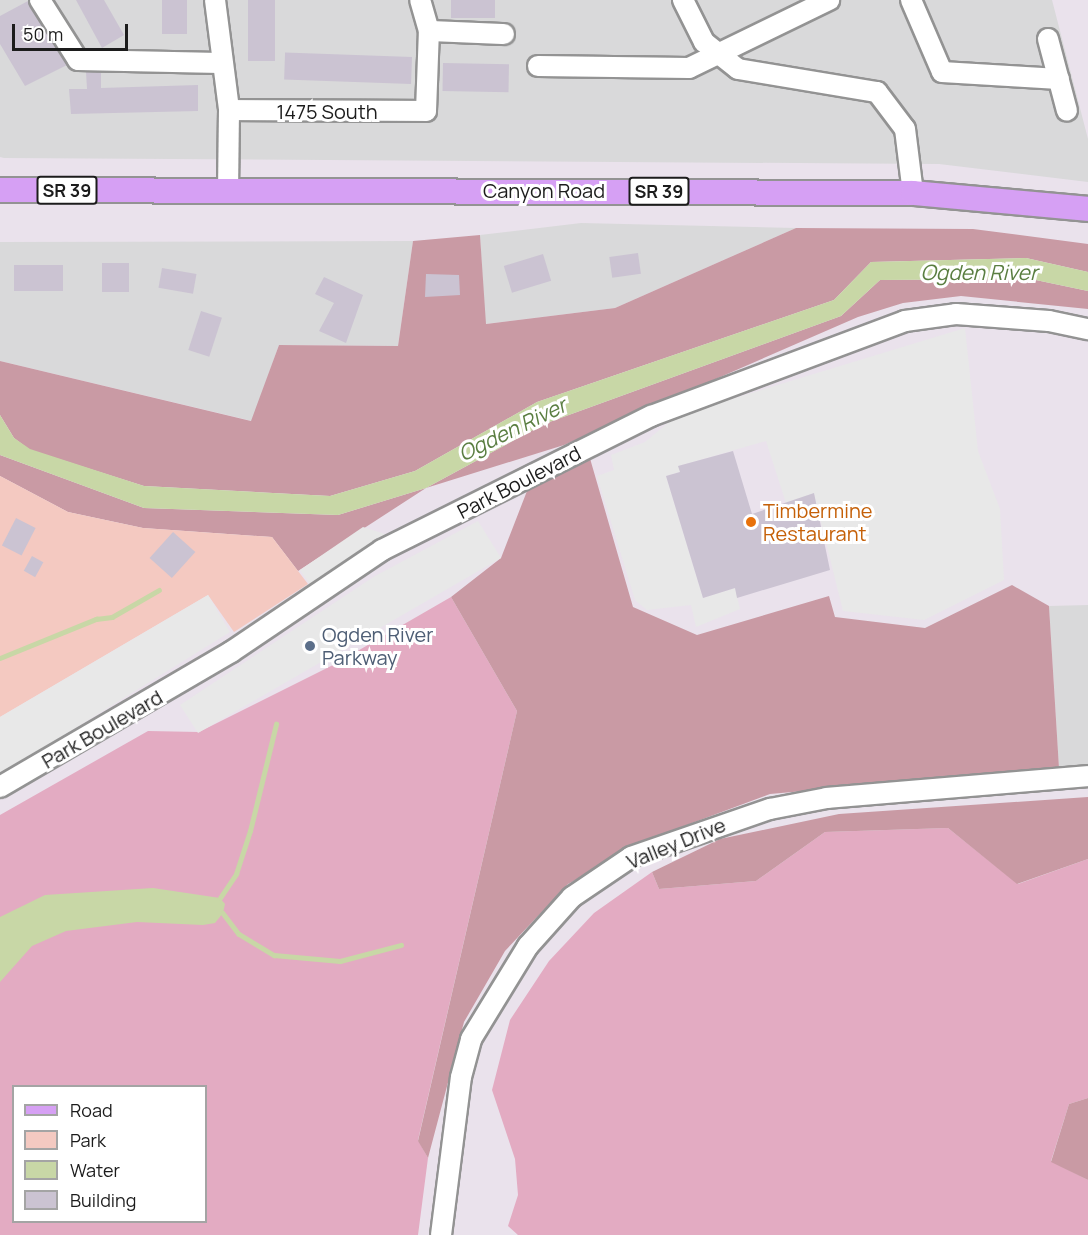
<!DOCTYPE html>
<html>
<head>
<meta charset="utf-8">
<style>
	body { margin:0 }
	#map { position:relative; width:1088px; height:1235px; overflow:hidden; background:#eae2ec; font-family:Manrope,sans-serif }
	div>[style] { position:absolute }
	.residential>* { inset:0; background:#d9d9da }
	.grass>* { inset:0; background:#e3abc2 }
	.forest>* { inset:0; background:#c99aa4 }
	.park>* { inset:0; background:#f4c9c1 }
	.parking>* { inset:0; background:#e8e8e8 }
	.water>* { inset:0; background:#c8d7a6 }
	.stream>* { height:4.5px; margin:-2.25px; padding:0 2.25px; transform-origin:2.25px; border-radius:2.25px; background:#c8d7a6 }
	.building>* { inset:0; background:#cbc3d2; transform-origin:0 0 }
	.roads { filter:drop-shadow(2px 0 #939393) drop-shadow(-2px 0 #939393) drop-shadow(0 2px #939393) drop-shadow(0 -2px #939393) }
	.minor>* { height:20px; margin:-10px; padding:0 10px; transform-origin:10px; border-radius:10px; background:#fff }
	.major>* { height:24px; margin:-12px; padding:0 12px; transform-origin:12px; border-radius:12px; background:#d6a0f4 }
	.dots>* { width:16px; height:16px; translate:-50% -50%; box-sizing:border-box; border:3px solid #fff; border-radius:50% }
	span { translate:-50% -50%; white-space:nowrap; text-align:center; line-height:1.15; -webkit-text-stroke:6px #fff; paint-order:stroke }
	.shield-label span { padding:2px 4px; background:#fff; border:2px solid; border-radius:4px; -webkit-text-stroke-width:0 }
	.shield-label { font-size:18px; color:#1c1c1c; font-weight:700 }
	.street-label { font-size:20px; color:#1c1c1c }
	.food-label { font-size:20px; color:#c56008 }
	.left { translate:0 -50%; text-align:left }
	.service-label { font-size:20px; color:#4e5e75 }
	.water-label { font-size:21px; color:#5a7e41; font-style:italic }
	.legend { position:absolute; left:12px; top:1085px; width:195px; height:138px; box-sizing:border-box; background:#fff; border:2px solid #a4a4a4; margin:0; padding:8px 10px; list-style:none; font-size:18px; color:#1c1c1c }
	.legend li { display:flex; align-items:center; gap:12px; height:30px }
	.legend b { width:30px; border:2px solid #a4a4a4 }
	.scale { position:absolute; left:12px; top:24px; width:116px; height:27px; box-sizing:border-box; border:3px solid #1c1c1c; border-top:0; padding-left:8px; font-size:18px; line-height:21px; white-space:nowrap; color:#1c1c1c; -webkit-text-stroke:4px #fff; paint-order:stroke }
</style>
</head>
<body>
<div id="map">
	<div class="residential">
		<i style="clip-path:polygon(0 0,1052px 0,1088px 139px,1088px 182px,939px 164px,4px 158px,0 157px)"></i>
		<i style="clip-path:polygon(581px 223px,796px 228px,615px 308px,485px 324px,480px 235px)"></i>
		<i style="clip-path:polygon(413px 241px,398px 346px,279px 345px,252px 421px,0 361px,0 242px)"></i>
		<i style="clip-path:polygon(1088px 605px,1088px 766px,1059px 768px,1049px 606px)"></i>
	</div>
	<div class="grass">
		<i style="clip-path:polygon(evenodd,451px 597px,517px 711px,418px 1140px,428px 1158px,418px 1235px,0 1235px,0 815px,148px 731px,199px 732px,335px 664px,451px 597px,14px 1086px,206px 1086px,206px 1222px,14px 1222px,14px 1086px)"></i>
		<i style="clip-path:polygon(948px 828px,1018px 884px,1088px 859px,1088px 1098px,1069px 1104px,1051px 1161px,1088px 1180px,1088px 1235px,518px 1235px,508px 1226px,518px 1195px,515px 1159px,492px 1090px,510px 1020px,549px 961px,594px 913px,652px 872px,659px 889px,756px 881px,825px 832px)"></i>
	</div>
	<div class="forest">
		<i style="clip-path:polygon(796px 228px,973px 229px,1088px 244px,1088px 272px,1026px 258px,871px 262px,834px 300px,537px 402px,415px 471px,330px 496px,144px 486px,30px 450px,14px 438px,0 415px,0 361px,251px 421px,279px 345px,398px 346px,413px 241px,480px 235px,486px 324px,615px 308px)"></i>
		<i style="clip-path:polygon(1031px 279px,1088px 291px,1088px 309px,961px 296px,903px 303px,858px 317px,564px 445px,426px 488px,298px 571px,272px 537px,143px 528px,68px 512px,0 476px,0 455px,144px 508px,338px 515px,426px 488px,544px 424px,841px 316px,880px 280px)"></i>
		<i style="clip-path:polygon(589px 455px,633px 607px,697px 635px,829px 596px,835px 617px,925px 628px,1012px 585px,1049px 606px,1059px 768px,770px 794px,649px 839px,568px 884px,505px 951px,464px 1022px,428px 1158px,418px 1141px,517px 711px,451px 597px,501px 558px,527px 491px)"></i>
		<i style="clip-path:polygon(1088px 797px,1088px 859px,1017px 884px,948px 828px,825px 832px,756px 881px,659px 889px,652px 872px,720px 839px,839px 814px)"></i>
		<i style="clip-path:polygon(1088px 1098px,1088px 1180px,1051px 1162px,1069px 1104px)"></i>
	</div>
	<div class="park">
		<i style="clip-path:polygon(0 476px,68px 512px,143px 528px,272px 537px,308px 584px,234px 632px,208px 595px,0 717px)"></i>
	</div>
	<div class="parking">
		<i style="clip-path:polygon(965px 328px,978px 451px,1000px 509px,1004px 580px,924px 620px,843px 611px,814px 494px,786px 503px,766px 441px,679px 466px,680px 472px,666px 476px,703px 598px,735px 588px,740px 609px,696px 627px,691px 605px,647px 610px,635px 600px,597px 476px,614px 470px,611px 455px,645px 442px,669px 422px,722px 402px)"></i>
		<i style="clip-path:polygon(478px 521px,501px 558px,198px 733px,180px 705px,375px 576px)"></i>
		<i style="clip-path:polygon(363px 527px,391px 536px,314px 590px,300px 570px)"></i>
		<i style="clip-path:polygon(208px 595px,230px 632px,0 775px,0 717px)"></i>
	</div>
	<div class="water">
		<i style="clip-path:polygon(1026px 258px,1088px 272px,1088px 291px,1031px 279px,880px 280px,841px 316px,544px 424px,426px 488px,338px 515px,144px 508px,0 455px,0 415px,14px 438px,30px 449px,144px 486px,330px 496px,415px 471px,537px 402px,834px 300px,871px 262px)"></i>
		<i style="clip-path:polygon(153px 888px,220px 898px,225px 904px,223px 913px,215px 923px,203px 925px,137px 922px,66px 931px,32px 946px,0 982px,0 917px,45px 895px)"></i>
	</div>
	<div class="stream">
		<i style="left:0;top:658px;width:104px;rotate:-22.1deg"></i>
		<i style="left:96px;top:619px;width:16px;rotate:-7deg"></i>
		<i style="left:112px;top:617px;width:54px;rotate:-29.9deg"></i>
		<i style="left:220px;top:898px;width:29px;rotate:-56deg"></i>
		<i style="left:236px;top:874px;width:45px;rotate:-72deg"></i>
		<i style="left:250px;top:831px;width:110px;rotate:-76.3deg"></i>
		<i style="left:223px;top:913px;width:26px;rotate:53deg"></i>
		<i style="left:239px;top:934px;width:41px;rotate:31deg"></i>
		<i style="left:274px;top:955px;width:66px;rotate:5.2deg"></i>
		<i style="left:340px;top:961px;width:63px;rotate:-14.7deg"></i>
	</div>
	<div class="building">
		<i style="clip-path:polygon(76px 0,104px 0,124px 35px,102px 48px)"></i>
		<i style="left:162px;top:0;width:25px;height:34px"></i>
		<i style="left:248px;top:0;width:27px;height:61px"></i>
		<i style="left:451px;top:0;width:44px;height:18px"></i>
		<i style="clip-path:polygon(28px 1px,67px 65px,25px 86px,0 44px,0 16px)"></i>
		<i style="left:412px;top:57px;width:27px;height:127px;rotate:92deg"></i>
		<i style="left:443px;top:63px;width:66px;height:28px;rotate:1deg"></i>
		<i style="clip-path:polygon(86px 72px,101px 72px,101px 88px,198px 85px,198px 111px,71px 114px,69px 89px,87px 89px)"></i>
		<i style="left:638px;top:253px;width:21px;height:29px;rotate:82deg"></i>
		<i style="left:543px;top:254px;width:28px;height:41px;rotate:73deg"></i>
		<i style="left:102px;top:263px;width:27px;height:29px"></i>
		<i style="left:63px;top:265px;width:26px;height:49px;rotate:90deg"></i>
		<i style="left:162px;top:268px;width:35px;height:20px;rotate:10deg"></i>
		<i style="clip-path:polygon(426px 274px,459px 275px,460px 295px,425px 297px)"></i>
		<i style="clip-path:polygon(324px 277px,363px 295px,346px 343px,319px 331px,334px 303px,315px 294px)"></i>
		<i style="left:201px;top:311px;width:22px;height:41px;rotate:18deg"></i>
		<i style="clip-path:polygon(733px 451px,752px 514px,814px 493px,830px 570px,737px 598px,735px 588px,703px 598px,666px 476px,680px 472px,678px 466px)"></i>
		<i style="left:16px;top:518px;width:22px;height:31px;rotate:27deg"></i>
		<i style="left:173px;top:532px;width:30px;height:35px;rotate:42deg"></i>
		<i style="left:32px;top:556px;width:13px;height:17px;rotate:29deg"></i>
	</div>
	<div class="roads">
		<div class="minor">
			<i style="left:40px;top:0;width:71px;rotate:57.7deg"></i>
			<i style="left:78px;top:60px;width:142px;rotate:1.2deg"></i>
			<i style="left:215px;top:0;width:111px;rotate:82.7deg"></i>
			<i style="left:229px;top:110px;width:80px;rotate:90.7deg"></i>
			<i style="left:683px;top:0;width:47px;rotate:63.4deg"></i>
			<i style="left:704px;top:42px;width:43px;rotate:38.5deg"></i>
			<i style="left:738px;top:69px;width:141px;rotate:9.4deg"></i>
			<i style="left:877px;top:92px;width:46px;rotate:52.9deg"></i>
			<i style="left:905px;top:129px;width:64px;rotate:82.9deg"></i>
			<i style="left:911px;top:0;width:78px;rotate:66.7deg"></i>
			<i style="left:942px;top:72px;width:117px;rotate:3.4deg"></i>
			<i style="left:429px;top:31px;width:75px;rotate:2.3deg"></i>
			<i style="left:1048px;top:39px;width:74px;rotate:75.2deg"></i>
			<i style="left:538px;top:66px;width:151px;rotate:0.8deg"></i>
			<i style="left:689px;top:68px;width:156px;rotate:-25.9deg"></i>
			<i style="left:229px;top:110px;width:197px;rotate:0.3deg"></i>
			<i style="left:426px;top:111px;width:80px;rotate:-87.9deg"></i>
			<i style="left:429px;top:31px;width:32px;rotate:-106deg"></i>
			<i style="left:0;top:787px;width:268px;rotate:-30.3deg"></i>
			<i style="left:231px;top:652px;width:182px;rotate:-34deg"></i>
			<i style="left:382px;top:550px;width:301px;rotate:-26.5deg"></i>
			<i style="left:651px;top:416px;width:271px;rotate:-20.5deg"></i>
			<i style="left:905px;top:321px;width:51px;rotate:-7.8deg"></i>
			<i style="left:956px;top:314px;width:93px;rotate:4.3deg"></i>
			<i style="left:1049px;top:321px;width:40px;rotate:12deg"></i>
			<i style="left:441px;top:1235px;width:159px;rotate:-82.8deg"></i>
			<i style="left:461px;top:1077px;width:39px;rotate:-75deg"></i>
			<i style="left:471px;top:1039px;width:109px;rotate:-58.5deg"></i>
			<i style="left:528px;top:946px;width:66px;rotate:-48.1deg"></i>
			<i style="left:572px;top:897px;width:71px;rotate:-34.1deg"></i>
			<i style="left:631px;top:857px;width:147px;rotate:-19.1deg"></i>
			<i style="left:770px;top:809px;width:58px;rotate:-10.9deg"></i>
			<i style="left:827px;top:798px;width:262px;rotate:-4.8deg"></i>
		</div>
		<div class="major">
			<i style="left:0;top:190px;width:913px;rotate:0.19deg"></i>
			<i style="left:913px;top:193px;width:176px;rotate:5.2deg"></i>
		</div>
	</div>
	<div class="dots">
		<i style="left:751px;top:522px;background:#e8710a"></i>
		<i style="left:310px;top:646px;background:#5c6f8a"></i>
	</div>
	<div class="shield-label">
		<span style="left:67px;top:190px">SR 39</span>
		<span style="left:659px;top:191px">SR 39</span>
	</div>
	<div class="street-label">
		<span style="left:327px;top:111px">1475 South</span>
		<span style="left:544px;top:190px">Canyon Road</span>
		<span style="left:519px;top:482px;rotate:-27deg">Park Boulevard</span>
		<span style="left:102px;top:729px;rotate:-30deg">Park Boulevard</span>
		<span style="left:676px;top:843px;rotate:-22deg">Valley Drive</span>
	</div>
	<div class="food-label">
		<span class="left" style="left:763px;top:522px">Timbermine<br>Restaurant</span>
	</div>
	<div class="service-label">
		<span class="left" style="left:322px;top:646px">Ogden River<br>Parkway</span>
	</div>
	<div class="water-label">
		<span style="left:979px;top:272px">Ogden River</span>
		<span style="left:512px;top:429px;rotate:-26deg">Ogden River</span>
	</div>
	<ul class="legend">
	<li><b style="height:8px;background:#d6a0f4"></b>Road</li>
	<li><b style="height:16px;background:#f4c9c1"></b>Park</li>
	<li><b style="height:16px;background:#c8d7a6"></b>Water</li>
	<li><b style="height:16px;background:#cbc3d2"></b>Building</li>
	</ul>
	<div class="scale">50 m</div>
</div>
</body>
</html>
